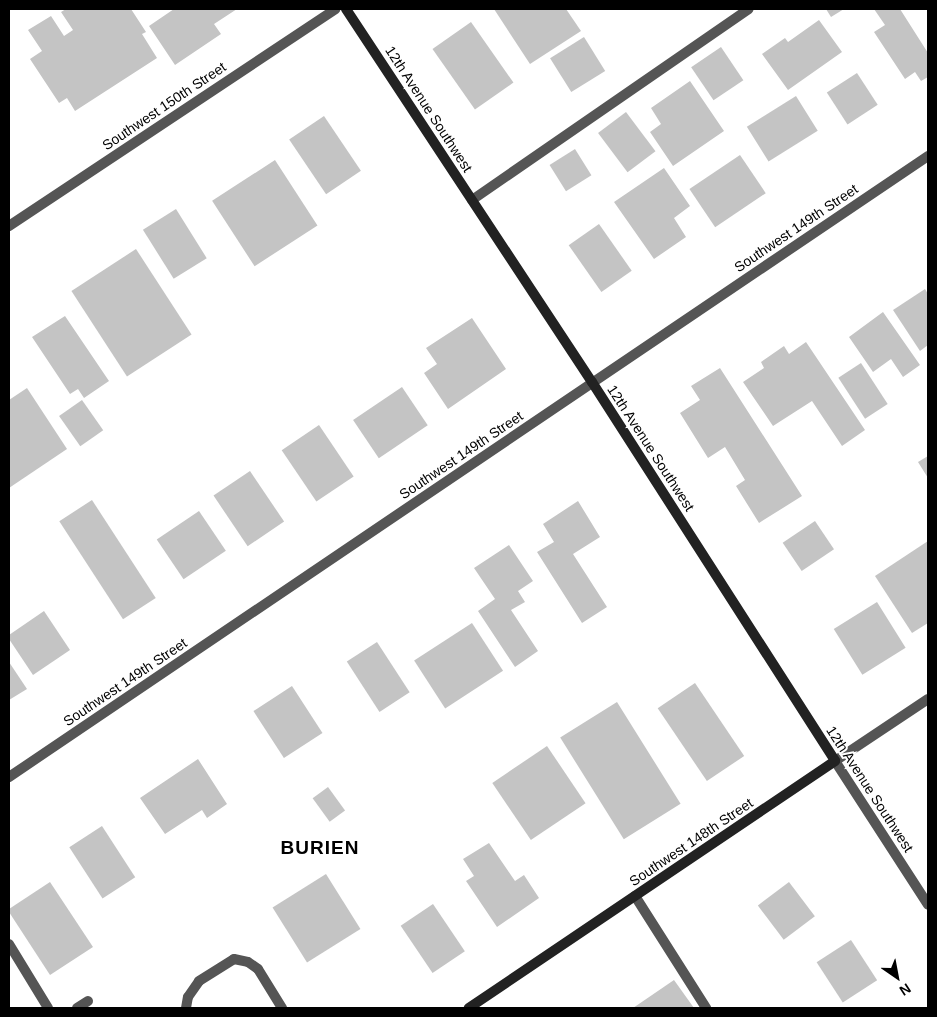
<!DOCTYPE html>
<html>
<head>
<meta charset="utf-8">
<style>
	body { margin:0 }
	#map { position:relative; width:937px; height:1017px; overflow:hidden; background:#fff; font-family:Arial,sans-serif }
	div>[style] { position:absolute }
	.building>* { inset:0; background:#c4c4c4; transform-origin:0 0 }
	.lane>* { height:10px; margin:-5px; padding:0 5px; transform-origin:5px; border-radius:5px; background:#555 }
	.street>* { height:10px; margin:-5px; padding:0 5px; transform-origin:5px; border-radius:5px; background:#555 }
	.secondary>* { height:10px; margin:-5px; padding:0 5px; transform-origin:5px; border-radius:5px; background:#222 }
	span { translate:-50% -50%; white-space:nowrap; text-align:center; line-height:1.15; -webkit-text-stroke:4px #fff; paint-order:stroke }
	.street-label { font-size:14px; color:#000 }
	.district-label { font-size:19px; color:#000; font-weight:700; letter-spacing:1px }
	.frame { position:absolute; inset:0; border:10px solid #000; pointer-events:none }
	.north { position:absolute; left:872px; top:952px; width:50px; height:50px; -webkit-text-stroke:4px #fff; paint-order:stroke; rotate:147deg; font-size:14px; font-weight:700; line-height:20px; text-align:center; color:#000 }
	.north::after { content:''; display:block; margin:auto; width:18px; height:22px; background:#000; clip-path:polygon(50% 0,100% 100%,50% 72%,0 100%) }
</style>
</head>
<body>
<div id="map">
	<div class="building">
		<i style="clip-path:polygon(66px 9px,131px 9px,146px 32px,142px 34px,157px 58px,75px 111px,67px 98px,59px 103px,30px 59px,42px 51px,28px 30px,51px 16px,64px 36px,73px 30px,61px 12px)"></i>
		<i style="clip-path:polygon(174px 9px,237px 9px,214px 24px,221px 34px,175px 65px,149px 26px)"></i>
		<i style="clip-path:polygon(494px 9px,566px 9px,581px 31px,530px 64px)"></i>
		<i style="clip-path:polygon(826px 9px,844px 9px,831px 17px)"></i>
		<i style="clip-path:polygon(874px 9px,900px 9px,928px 53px,928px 77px,921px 81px,915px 72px,905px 79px,874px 32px,885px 25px)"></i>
		<i style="clip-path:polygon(819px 20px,842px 52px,788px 90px,762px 54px,785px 38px,788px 42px)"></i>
		<i style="left:471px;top:22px;width:74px;height:47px;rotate:55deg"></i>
		<i style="left:584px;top:37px;width:40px;height:40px;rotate:58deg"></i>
		<i style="left:721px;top:47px;width:40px;height:36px;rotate:56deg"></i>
		<i style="left:857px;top:73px;width:38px;height:36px;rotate:57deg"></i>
		<i style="clip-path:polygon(690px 81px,724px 131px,673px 166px,650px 132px,661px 124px,651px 108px)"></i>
		<i style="left:796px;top:96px;width:41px;height:58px;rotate:58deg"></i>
		<i style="left:626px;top:112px;width:49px;height:35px;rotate:53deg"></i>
		<i style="left:324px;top:116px;width:66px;height:42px;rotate:56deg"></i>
		<i style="left:575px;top:149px;width:31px;height:30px;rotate:58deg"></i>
		<i style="left:740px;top:155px;width:46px;height:61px;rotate:56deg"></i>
		<i style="left:275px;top:160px;width:78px;height:75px;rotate:57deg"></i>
		<i style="clip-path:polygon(664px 168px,690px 206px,674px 218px,686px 237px,654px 259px,614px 202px)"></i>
		<i style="left:176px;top:209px;width:58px;height:39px;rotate:58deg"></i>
		<i style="left:599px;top:224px;width:57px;height:37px;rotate:55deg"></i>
		<i style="left:136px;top:249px;width:102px;height:77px;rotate:57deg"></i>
		<i style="clip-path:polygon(925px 289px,928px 294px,928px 345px,920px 351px,893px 310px)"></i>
		<i style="clip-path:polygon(883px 312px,920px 365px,903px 377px,891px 359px,873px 372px,849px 337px)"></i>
		<i style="clip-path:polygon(65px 316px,109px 381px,84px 398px,78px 389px,70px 394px,32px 337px)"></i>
		<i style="clip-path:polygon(472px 318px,506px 369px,448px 409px,424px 373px,437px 364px,426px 348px)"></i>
		<i style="clip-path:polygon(806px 342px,865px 430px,842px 446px,812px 401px,773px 426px,743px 382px,764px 368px,761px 362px,784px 346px,789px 354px)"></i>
		<i style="left:861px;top:363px;width:49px;height:27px;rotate:57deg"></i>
		<i style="clip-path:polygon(720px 368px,802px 496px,759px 523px,736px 486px,745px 480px,725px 447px,708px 458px,680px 413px,700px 400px,691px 386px)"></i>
		<i style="left:402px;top:387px;width:46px;height:59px;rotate:56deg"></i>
		<i style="clip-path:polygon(27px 388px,67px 449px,9px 488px,9px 400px)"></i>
		<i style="left:82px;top:400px;width:37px;height:28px;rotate:55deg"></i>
		<i style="left:319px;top:425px;width:62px;height:45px;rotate:56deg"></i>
		<i style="clip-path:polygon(928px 456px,928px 478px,918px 462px)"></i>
		<i style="left:250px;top:471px;width:61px;height:44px;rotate:56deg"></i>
		<i style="left:92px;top:500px;width:117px;height:39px;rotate:57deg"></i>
		<i style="clip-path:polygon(578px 501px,600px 537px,573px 554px,607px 607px,582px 623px,537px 552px,554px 542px,543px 524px)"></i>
		<i style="left:199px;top:511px;width:48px;height:51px;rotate:56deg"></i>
		<i style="left:815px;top:521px;width:34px;height:39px;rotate:56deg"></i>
		<i style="clip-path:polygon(928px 541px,928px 623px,912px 633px,875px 576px)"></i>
		<i style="clip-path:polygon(509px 545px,533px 581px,518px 591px,525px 602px,511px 610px,538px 651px,515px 667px,478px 611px,495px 599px,474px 568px)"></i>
		<i style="left:877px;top:602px;width:54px;height:51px;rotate:58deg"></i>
		<i style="clip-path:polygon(44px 611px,70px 650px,33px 675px,9px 639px,9px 635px)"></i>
		<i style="left:472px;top:623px;width:57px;height:69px;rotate:57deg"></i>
		<i style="left:377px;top:642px;width:60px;height:36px;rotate:57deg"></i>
		<i style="clip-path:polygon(9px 662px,27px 689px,9px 700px)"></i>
		<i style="left:695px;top:683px;width:88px;height:45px;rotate:56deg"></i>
		<i style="left:292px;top:686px;width:56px;height:46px;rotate:57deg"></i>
		<i style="left:617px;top:702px;width:120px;height:67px;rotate:58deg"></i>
		<i style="left:547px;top:746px;width:69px;height:66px;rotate:56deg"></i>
		<i style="clip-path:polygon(198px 759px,227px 804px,207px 818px,202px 810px,165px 834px,140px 798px)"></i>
		<i style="left:328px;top:787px;width:29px;height:19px;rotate:54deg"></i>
		<i style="left:102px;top:826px;width:61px;height:39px;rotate:57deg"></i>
		<i style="clip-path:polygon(489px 843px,515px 881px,524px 875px,539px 898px,497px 927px,466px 881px,474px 876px,463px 859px)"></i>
		<i style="left:326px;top:874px;width:65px;height:63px;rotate:58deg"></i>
		<i style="clip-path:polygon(50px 882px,93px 947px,50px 975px,9px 912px,9px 909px)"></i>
		<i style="left:789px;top:882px;width:43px;height:39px;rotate:53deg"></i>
		<i style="left:433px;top:904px;width:57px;height:39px;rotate:56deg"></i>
		<i style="left:851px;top:940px;width:48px;height:41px;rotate:57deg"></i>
		<i style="clip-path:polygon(674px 980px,694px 1008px,633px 1008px)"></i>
	</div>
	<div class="lane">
		<i style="left:472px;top:200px;width:336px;rotate:-34.6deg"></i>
		<i style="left:635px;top:896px;width:133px;rotate:57.6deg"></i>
		<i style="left:9px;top:944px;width:75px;rotate:58.6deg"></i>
		<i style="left:77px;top:1008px;width:13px;rotate:-32deg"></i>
		<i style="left:186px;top:1008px;width:11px;rotate:-80deg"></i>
		<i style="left:188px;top:997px;width:19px;rotate:-55deg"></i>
		<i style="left:199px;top:981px;width:41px;rotate:-32.2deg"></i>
		<i style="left:234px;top:959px;width:14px;rotate:12deg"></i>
		<i style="left:248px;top:962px;width:12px;rotate:35deg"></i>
		<i style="left:258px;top:969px;width:46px;rotate:58.4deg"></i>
	</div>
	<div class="street">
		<i style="left:9px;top:226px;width:392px;rotate:-33.6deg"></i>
		<i style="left:928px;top:699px;width:112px;rotate:146.3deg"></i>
		<i style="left:835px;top:761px;width:171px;rotate:57.1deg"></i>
		<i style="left:9px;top:777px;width:1109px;rotate:-34.05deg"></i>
	</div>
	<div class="secondary">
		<i style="left:346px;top:9px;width:447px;rotate:56.6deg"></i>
		<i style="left:592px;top:382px;width:450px;rotate:57.3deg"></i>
		<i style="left:835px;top:761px;width:442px;rotate:146deg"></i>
	</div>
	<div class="street-label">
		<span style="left:164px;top:106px;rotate:-34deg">Southwest 150th Street</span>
		<span style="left:429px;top:109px;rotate:57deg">12th Avenue Southwest</span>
		<span style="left:796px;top:228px;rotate:-34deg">Southwest 149th Street</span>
		<span style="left:651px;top:448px;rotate:57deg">12th Avenue Southwest</span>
		<span style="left:461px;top:455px;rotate:-34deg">Southwest 149th Street</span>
		<span style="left:125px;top:682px;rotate:-34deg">Southwest 149th Street</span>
		<span style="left:870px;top:789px;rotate:57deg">12th Avenue Southwest</span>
		<span style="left:691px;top:842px;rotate:-34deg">Southwest 148th Street</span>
	</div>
	<div class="district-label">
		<span style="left:320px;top:848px">BURIEN</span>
	</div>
	<div class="frame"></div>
	<div class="north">N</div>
</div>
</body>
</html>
